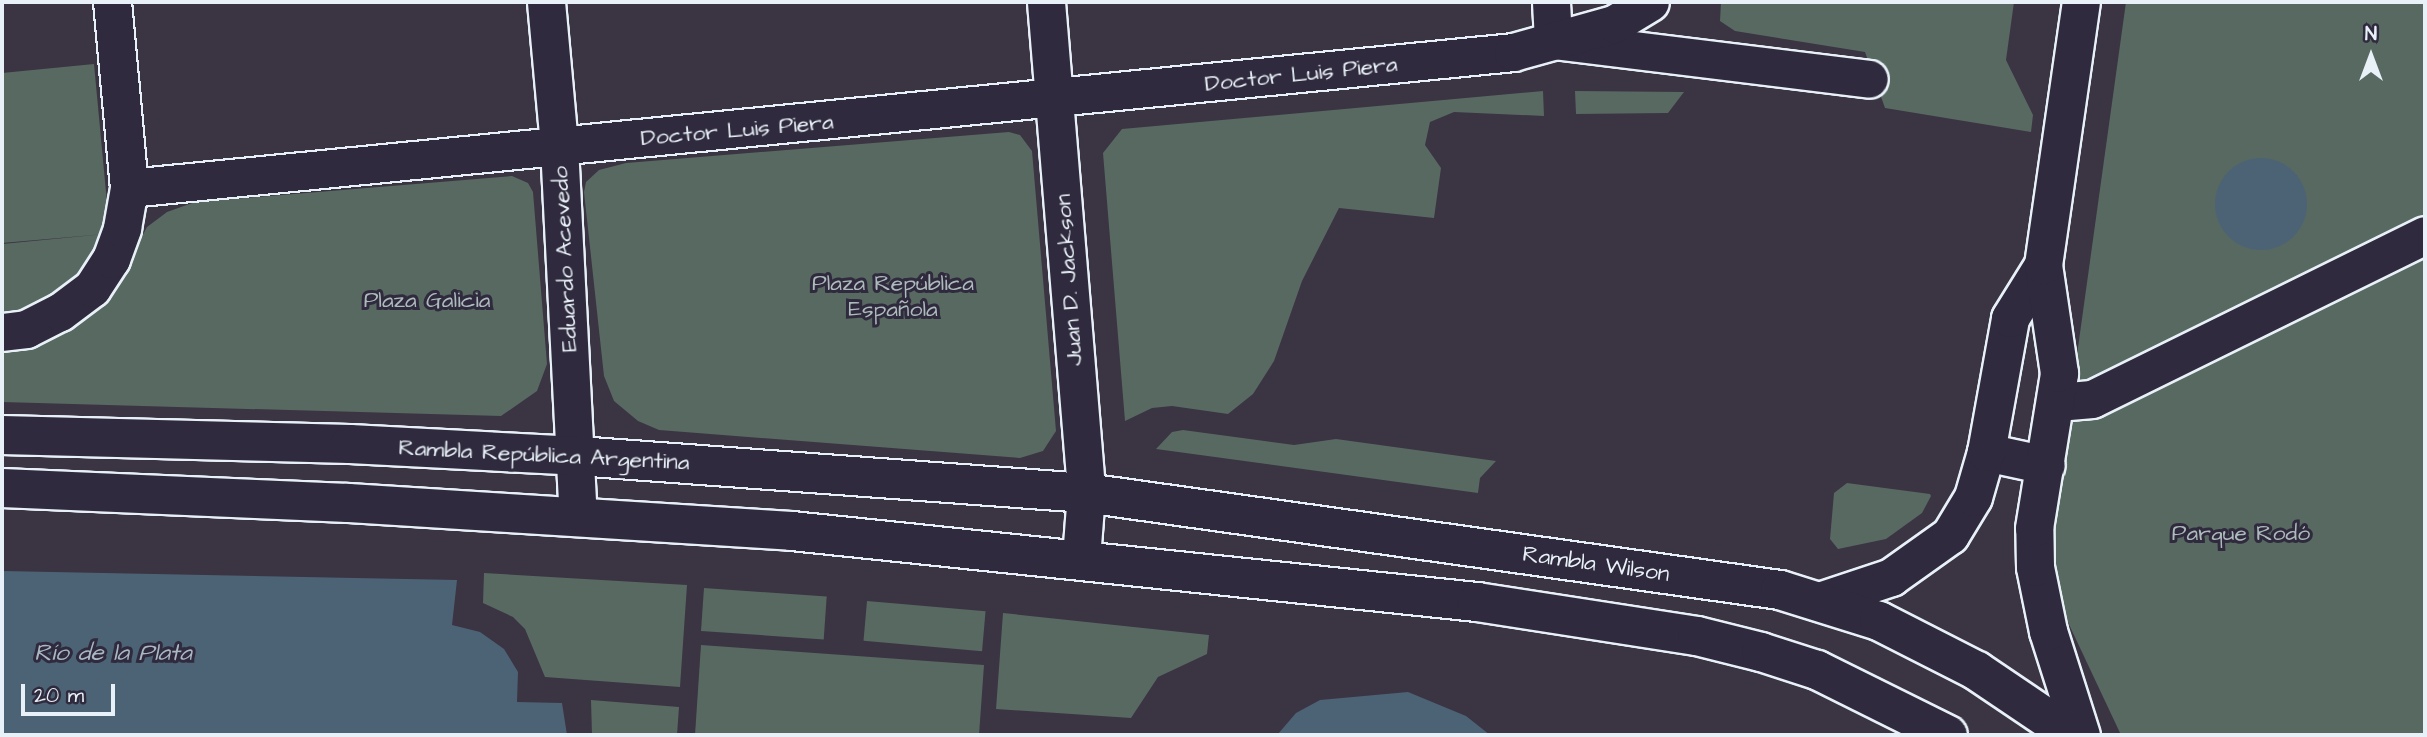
<!DOCTYPE html>
<html>
<head>
<meta charset="utf-8">
<style>
	body { margin:0 }
	#map { position:relative; width:2427px; height:737px; overflow:hidden; background:#3b3443; font-family:"Architects Daughter",sans-serif }
	div>[style] { position:absolute }
	.green>* { inset:0; background:#586961; transform-origin:0 0 }
	.water>* { inset:0; background:#4c6376 }
	.round { border-radius:50% }
	.roads { filter:drop-shadow(2px 0 #e8f1f8) drop-shadow(-2px 0 #e8f1f8) drop-shadow(0 2px #e8f1f8) drop-shadow(0 -2px #e8f1f8) }
	.minor>* { height:37px; margin:-18.5px; padding:0 18.5px; transform-origin:18.5px; border-radius:18.5px; background:#2f2a3d }
	.major>* { height:38px; margin:-19px; padding:0 19px; transform-origin:19px; border-radius:19px; background:#2f2a3d }
	span { translate:-50% -50%; white-space:nowrap; text-align:center; line-height:1.15; -webkit-text-stroke:6px #2f2a3d; paint-order:stroke }
	.street-label { font-size:23px; color:#e8f1f8 }
	.park-label { font-size:23px; color:#aebbbc }
	.water-label { font-size:24px; color:#aab8c4; font-style:italic }
	.frame { position:absolute; inset:0; border:4px solid #e8f1f8; pointer-events:none }
	.north { position:absolute; left:2336px; top:21px; width:70px; height:70px; -webkit-text-stroke:5px #2f2a3d; paint-order:stroke; rotate:0deg; font-size:19px; font-weight:700; line-height:28px; text-align:center; color:#e8f1f8 }
	.north::after { content:''; display:block; margin:auto; width:24px; height:32px; background:#e8f1f8; clip-path:polygon(50% 0,100% 100%,50% 72%,0 100%) }
	.scale { position:absolute; left:21px; top:684px; width:94px; height:32px; box-sizing:border-box; border:4px solid #e8f1f8; border-top:0; padding-left:9px; font-size:21px; line-height:24px; white-space:nowrap; color:#e8f1f8; -webkit-text-stroke:5px #2f2a3d; paint-order:stroke }
</style>
</head>
<body>
<div id="map">
	<div class="green">
		<i style="clip-path:polygon(1721px 2px,2014px 2px,2006px 60px,2033px 115px,2031px 132px,1885px 108px,1865px 52px,1735px 31px,1720px 21px)"></i>
		<i style="clip-path:polygon(2126px 2px,2425px 2px,2425px 735px,2121px 735px,2065px 616px,2055px 571px,2055px 513px)"></i>
		<i style="clip-path:polygon(94px 64px,109px 224px,104px 247px,93px 270px,66px 298px,31px 316px,2px 320px,2px 244px,105px 234px,2px 243px,2px 73px)"></i>
		<i style="clip-path:polygon(1543px 91px,1544px 116px,1454px 112px,1430px 122px,1425px 145px,1441px 168px,1434px 218px,1339px 208px,1302px 281px,1274px 361px,1253px 394px,1228px 414px,1172px 406px,1152px 408px,1125px 421px,1103px 153px,1122px 129px)"></i>
		<i style="clip-path:polygon(1575px 91px,1684px 92px,1668px 113px,1576px 114px)"></i>
		<i style="clip-path:polygon(1009px 132px,1020px 135px,1032px 151px,1056px 431px,1043px 451px,1020px 458px,659px 430px,638px 421px,614px 401px,604px 376px,584px 192px,586px 182px,599px 170px,626px 163px)"></i>
		<i style="clip-path:polygon(512px 176px,528px 183px,533px 192px,547px 364px,537px 391px,501px 416px,2px 402px,2px 345px,95px 308px,118px 282px,147px 227px,167px 212px,195px 202px)"></i>
		<i style="clip-path:polygon(1183px 430px,1294px 445px,1336px 439px,1496px 461px,1480px 478px,1478px 493px,1156px 449px,1172px 432px)"></i>
		<i style="clip-path:polygon(1847px 483px,1930px 494px,1931px 496px,1922px 513px,1886px 539px,1838px 549px,1830px 539px,1834px 493px)"></i>
		<i style="clip-path:polygon(484px 573px,687px 585px,680px 687px,545px 677px,525px 629px,513px 617px,483px 603px)"></i>
		<i style="left:704px;top:588px;width:123px;height:43px;rotate:4deg"></i>
		<i style="left:867px;top:601px;width:119px;height:40px;rotate:5deg"></i>
		<i style="clip-path:polygon(1003px 613px,1209px 635px,1207px 654px,1158px 677px,1131px 718px,996px 709px)"></i>
		<i style="clip-path:polygon(701px 645px,984px 665px,979px 735px,695px 735px)"></i>
		<i style="clip-path:polygon(591px 700px,679px 707px,677px 735px,592px 735px)"></i>
	</div>
	<div class="water">
		<i class="round" style="left:2215px;top:158px;width:92px;height:92px"></i>
		<i style="clip-path:polygon(2px 571px,457px 580px,452px 625px,480px 632px,504px 649px,518px 672px,517px 702px,562px 703px,567px 735px,2px 735px)"></i>
		<i style="clip-path:polygon(1408px 692px,1466px 716px,1490px 735px,1259px 735px,1278px 734px,1296px 713px,1320px 700px)"></i>
	</div>
	<div class="roads">
		<div class="minor">
			<i style="left:546px;top:2px;width:145px;rotate:84.8deg"></i>
			<i style="left:559px;top:146px;width:370px;rotate:87.1deg"></i>
			<i style="left:1046px;top:2px;width:493px;rotate:85.3deg"></i>
			<i style="left:1086px;top:493px;width:65px;rotate:94.4deg"></i>
			<i style="left:1551px;top:2px;width:38px;rotate:87deg"></i>
			<i style="left:1553px;top:40px;width:318px;rotate:7deg"></i>
			<i style="left:129px;top:188px;width:1391px;rotate:-5.61deg"></i>
			<i style="left:1513px;top:52px;width:105px;rotate:-15.5deg"></i>
			<i style="left:1614px;top:24px;width:42px;rotate:-31.4deg"></i>
			<i style="left:2px;top:332px;width:24px;rotate:-7deg"></i>
			<i style="left:26px;top:329px;width:38px;rotate:-27deg"></i>
			<i style="left:60px;top:312px;width:40px;rotate:-37deg"></i>
			<i style="left:92px;top:288px;width:35px;rotate:-57deg"></i>
			<i style="left:111px;top:259px;width:33px;rotate:-70deg"></i>
			<i style="left:122px;top:228px;width:41px;rotate:-80.1deg"></i>
			<i style="left:129px;top:188px;width:187px;rotate:-95.2deg"></i>
			<i style="left:2057px;top:402px;width:35px;rotate:-5deg"></i>
			<i style="left:2092px;top:399px;width:371px;rotate:-26.2deg"></i>
			<i style="left:1986px;top:452px;width:61px;rotate:12.2deg"></i>
			<i style="left:1822px;top:600px;width:73px;rotate:-18.4deg"></i>
			<i style="left:1891px;top:577px;width:72px;rotate:-35.4deg"></i>
			<i style="left:1950px;top:535px;width:44px;rotate:-58.8deg"></i>
			<i style="left:1973px;top:497px;width:47px;rotate:-73.9deg"></i>
			<i style="left:1986px;top:452px;width:136px;rotate:-79.8deg"></i>
			<i style="left:2010px;top:318px;width:62px;rotate:-58.1deg"></i>
			<i style="left:2081px;top:735px;width:109px;rotate:-107.6deg"></i>
			<i style="left:2048px;top:631px;width:65px;rotate:-101.5deg"></i>
			<i style="left:2035px;top:567px;width:39px;rotate:-91deg"></i>
			<i style="left:2034px;top:528px;width:157px;rotate:-80.8deg"></i>
			<i style="left:2059px;top:373px;width:109px;rotate:-98.4deg"></i>
			<i style="left:2043px;top:265px;width:266px;rotate:-81.8deg"></i>
		</div>
		<div class="major">
			<i style="left:2px;top:435px;width:348px;rotate:1.5deg"></i>
			<i style="left:350px;top:444px;width:227px;rotate:3deg"></i>
			<i style="left:577px;top:456px;width:510px;rotate:4.16deg"></i>
			<i style="left:1086px;top:493px;width:701px;rotate:7.96deg"></i>
			<i style="left:1780px;top:590px;width:104px;rotate:17.4deg"></i>
			<i style="left:1879px;top:621px;width:110px;rotate:27deg"></i>
			<i style="left:1977px;top:671px;width:115px;rotate:34deg"></i>
			<i style="left:2px;top:488px;width:346px;rotate:2.5deg"></i>
			<i style="left:348px;top:503px;width:445px;rotate:3.6deg"></i>
			<i style="left:792px;top:531px;width:689px;rotate:5.92deg"></i>
			<i style="left:1477px;top:602px;width:223px;rotate:8.8deg"></i>
			<i style="left:1697px;top:636px;width:66px;rotate:14deg"></i>
			<i style="left:1761px;top:652px;width:59px;rotate:17.8deg"></i>
			<i style="left:1817px;top:670px;width:146px;rotate:26.4deg"></i>
		</div>
	</div>
	<div class="street-label">
		<span style="left:1301px;top:74px;rotate:-6deg">Doctor Luis Piera</span>
		<span style="left:737px;top:130px;rotate:-5deg">Doctor Luis Piera</span>
		<span style="left:565px;top:259px;rotate:-93deg">Eduardo Acevedo</span>
		<span style="left:1069px;top:280px;rotate:-94deg">Juan D. Jackson</span>
		<span style="left:544px;top:455px;rotate:3deg">Rambla República Argentina</span>
		<span style="left:1596px;top:564px;rotate:8deg">Rambla Wilson</span>
	</div>
	<div class="park-label">
		<span style="left:893px;top:296px">Plaza República<br>Española</span>
		<span style="left:427px;top:300px">Plaza Galicia</span>
		<span style="left:2241px;top:533px">Parque Rodó</span>
	</div>
	<div class="water-label">
		<span style="left:113px;top:654px">Río de la Plata</span>
	</div>
	<div class="frame"></div>
	<div class="north">N</div>
	<div class="scale">20 m</div>
</div>
</body>
</html>
